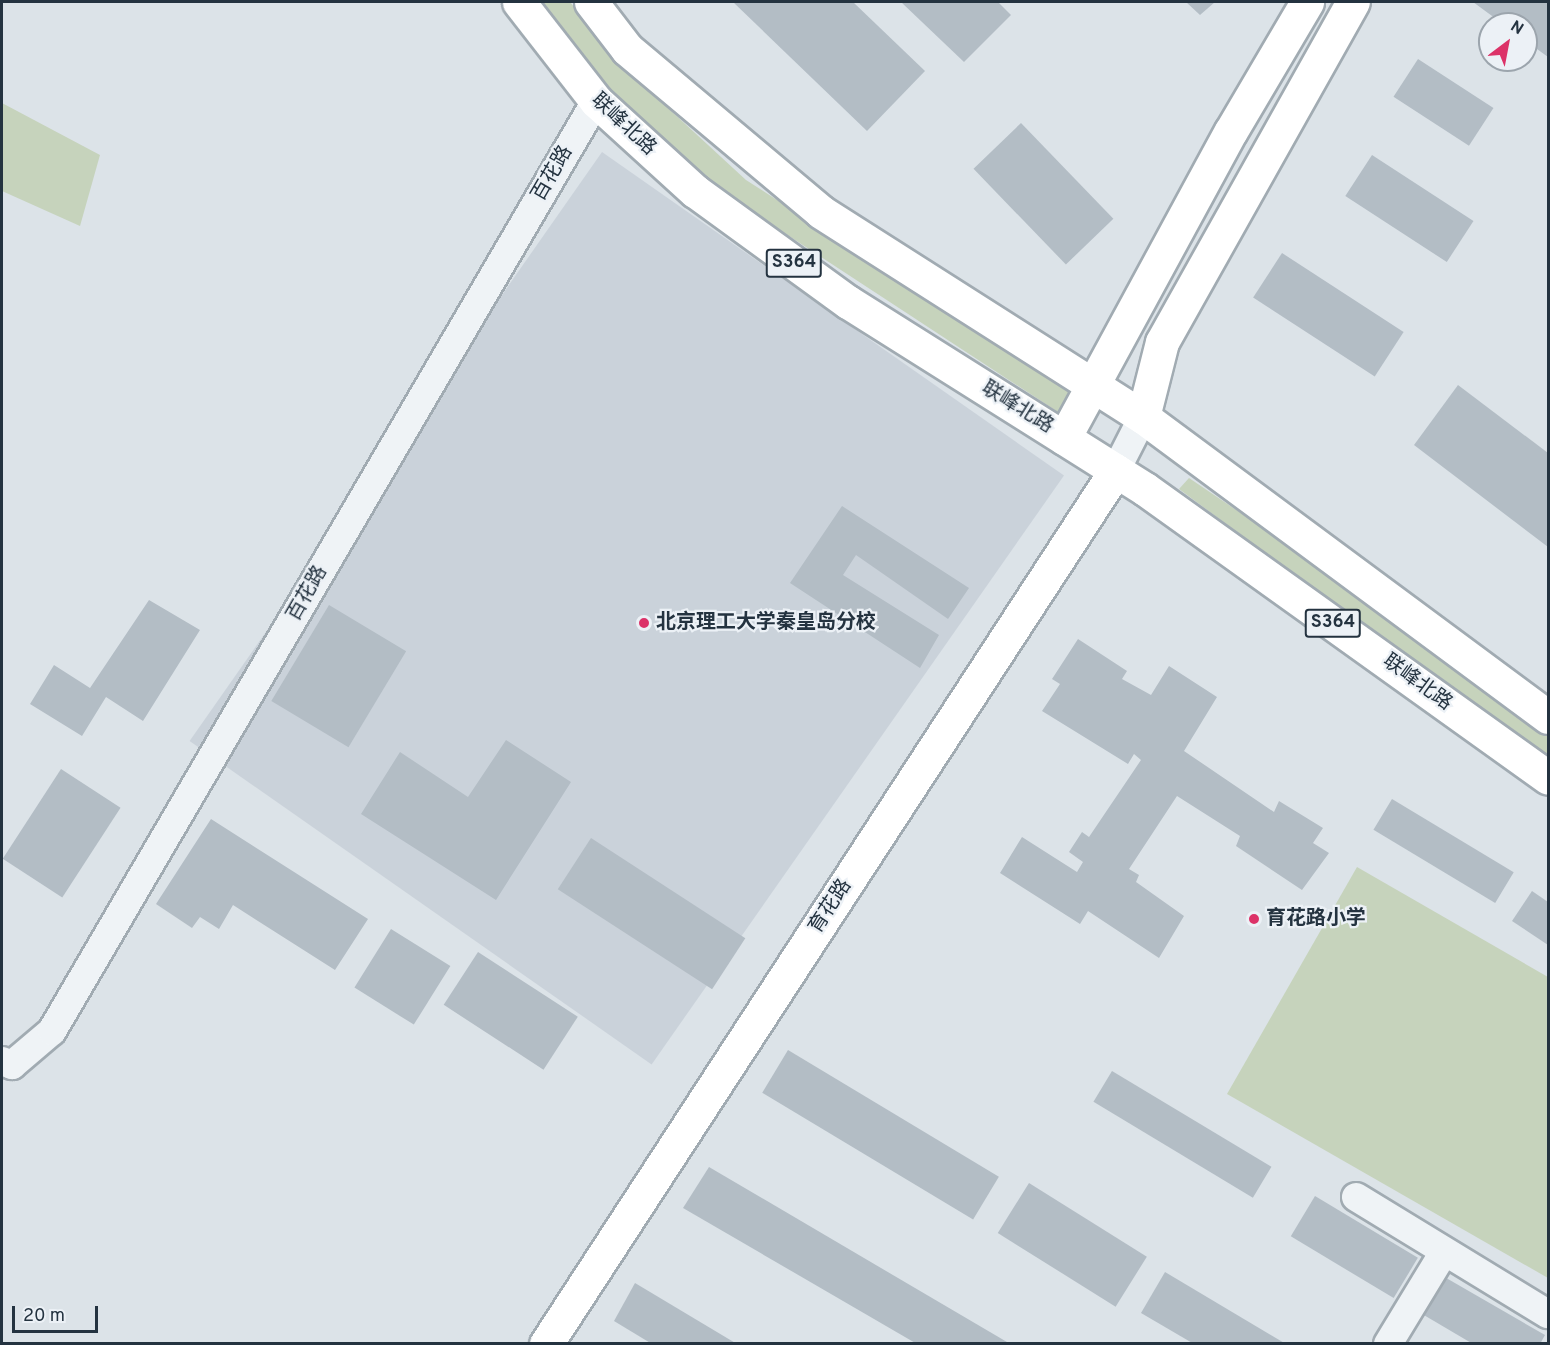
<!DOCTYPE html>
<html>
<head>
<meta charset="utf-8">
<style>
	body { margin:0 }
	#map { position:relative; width:1550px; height:1345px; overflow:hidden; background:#dce3e8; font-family:Overpass,"Noto Sans SC",sans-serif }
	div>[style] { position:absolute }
	.built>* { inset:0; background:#cad2da; transform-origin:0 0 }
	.green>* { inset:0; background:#c6d3bc }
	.building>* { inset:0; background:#b3bdc5; transform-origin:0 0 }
	.roads { filter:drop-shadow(2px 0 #a1abb2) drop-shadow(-2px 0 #a1abb2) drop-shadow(0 2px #a1abb2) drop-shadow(0 -2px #a1abb2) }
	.street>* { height:28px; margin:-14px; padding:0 14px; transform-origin:14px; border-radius:14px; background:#eff3f6 }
	.secondary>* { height:33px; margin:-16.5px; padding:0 16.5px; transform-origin:16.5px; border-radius:16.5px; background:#fff }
	.primary>* { height:33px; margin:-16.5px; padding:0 16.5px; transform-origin:16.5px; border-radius:16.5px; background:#fff }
	.dots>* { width:16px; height:16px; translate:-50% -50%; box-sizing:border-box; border:3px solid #ecf1f6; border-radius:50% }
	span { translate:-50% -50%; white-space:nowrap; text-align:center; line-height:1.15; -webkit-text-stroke:4.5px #ecf1f6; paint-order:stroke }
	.shield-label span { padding:2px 4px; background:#ecf1f6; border:2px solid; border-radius:4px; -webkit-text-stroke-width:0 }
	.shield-label { font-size:18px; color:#243340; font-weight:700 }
	.street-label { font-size:20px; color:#243340 }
	.poi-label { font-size:20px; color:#243340; font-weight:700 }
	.left { translate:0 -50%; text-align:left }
	.frame { position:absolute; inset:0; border:3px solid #243340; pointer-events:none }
	.north { position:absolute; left:1478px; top:12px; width:60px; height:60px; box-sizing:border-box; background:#ecf1f6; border:2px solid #9ca5ad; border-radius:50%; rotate:32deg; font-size:16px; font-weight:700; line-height:24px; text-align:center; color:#243340 }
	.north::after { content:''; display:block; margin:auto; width:21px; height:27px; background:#dc3268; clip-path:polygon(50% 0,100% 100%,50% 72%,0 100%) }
	.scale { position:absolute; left:12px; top:1306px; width:86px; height:27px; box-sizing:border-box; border:3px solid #243340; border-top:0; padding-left:8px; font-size:18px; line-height:21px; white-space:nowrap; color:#243340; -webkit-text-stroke:4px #ecf1f6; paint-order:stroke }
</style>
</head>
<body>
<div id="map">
	<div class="built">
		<i style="left:602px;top:152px;width:564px;height:719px;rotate:35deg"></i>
	</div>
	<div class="green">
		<i style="clip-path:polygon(540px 2px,570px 2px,631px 74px,746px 180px,1076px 393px,1064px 416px,734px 200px,619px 101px)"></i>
		<i style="clip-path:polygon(2px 103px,100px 155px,80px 226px,2px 191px)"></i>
		<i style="clip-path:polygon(1189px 478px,1377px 605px,1548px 735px,1548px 763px,1179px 489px)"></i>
		<i style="clip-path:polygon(1357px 867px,1548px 977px,1548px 1278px,1227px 1094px)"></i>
	</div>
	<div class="building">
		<i style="clip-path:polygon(733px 2px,853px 2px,925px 71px,867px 131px)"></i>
		<i style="clip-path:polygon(901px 2px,998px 2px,1011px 15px,964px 62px)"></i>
		<i style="clip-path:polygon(1186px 2px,1215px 2px,1200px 15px)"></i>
		<i style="clip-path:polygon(1473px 2px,1548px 2px,1548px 57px,1526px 41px,1526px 24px,1503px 24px)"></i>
		<i style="left:1418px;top:59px;width:90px;height:45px;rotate:33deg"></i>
		<i style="left:1021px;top:123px;width:133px;height:66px;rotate:46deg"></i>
		<i style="left:1372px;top:155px;width:121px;height:49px;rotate:33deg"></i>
		<i style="left:1282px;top:253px;width:145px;height:53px;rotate:33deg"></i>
		<i style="clip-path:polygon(1458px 385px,1548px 453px,1548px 547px,1414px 445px)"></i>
		<i style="clip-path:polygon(842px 506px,969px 588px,948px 619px,856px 555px,843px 575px,939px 635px,920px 668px,790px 583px)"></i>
		<i style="clip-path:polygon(149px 600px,200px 630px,143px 721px,106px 697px,82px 736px,30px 704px,54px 665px,90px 688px)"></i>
		<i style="left:329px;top:605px;width:90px;height:112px;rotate:31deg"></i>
		<i style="clip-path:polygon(1078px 639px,1127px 671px,1122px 679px,1151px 695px,1169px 666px,1217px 697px,1184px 751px,1274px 812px,1279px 801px,1323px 828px,1313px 843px,1329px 853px,1302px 890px,1236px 846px,1240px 836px,1177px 796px,1129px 869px,1139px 875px,1136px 882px,1184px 916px,1159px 958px,1088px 911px,1080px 924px,1000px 873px,1022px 837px,1077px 872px,1083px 862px,1069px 852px,1082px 832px,1089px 837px,1141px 760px,1134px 754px,1128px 764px,1042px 711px,1060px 684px,1052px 679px)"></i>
		<i style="clip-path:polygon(506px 740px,571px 782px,496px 900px,361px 814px,400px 752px,468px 797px)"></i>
		<i style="left:61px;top:769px;width:71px;height:107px;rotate:33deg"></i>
		<i style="left:1392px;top:799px;width:142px;height:36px;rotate:31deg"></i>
		<i style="clip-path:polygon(211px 819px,368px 919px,335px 970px,233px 905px,219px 929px,200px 917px,192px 928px,156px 904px)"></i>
		<i style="left:591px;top:838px;width:184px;height:61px;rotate:33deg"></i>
		<i style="clip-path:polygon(1532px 891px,1548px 902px,1548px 945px,1512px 921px)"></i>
		<i style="left:391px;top:929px;width:70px;height:69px;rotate:32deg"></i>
		<i style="left:478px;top:952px;width:119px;height:63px;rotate:33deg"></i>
		<i style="left:788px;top:1050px;width:246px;height:50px;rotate:31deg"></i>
		<i style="left:1112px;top:1071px;width:186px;height:36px;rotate:31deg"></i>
		<i style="clip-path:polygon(709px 1167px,1007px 1342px,917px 1344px,683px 1208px)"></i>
		<i style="left:1029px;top:1183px;width:139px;height:59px;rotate:32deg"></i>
		<i style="left:1315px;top:1196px;width:120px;height:47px;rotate:31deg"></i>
		<i style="clip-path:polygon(1165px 1272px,1286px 1344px,1194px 1344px,1141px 1313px)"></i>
		<i style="clip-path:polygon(1441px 1275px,1545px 1335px,1540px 1344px,1473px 1344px,1417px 1311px)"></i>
		<i style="clip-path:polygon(635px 1283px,737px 1344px,652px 1344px,614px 1321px)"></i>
	</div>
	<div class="roads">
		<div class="street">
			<i style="left:1116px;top:470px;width:59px;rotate:-63deg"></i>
			<i style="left:2px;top:1061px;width:11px;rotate:22deg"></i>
			<i style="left:12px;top:1065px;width:52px;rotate:-40.4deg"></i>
			<i style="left:52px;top:1031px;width:1077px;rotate:-59.67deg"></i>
			<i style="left:1356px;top:1197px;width:225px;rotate:31.4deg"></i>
			<i style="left:1388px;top:1344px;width:108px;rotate:-58.7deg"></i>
		</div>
		<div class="secondary">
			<i style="left:1143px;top:417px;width:77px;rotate:-75.8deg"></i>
			<i style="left:1162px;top:342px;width:390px;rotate:-60.7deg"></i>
			<i style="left:1064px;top:438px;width:349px;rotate:-61.5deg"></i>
			<i style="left:1231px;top:131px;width:150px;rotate:-59.5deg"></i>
			<i style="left:546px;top:1344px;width:1043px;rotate:-56.89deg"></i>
		</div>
		<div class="primary">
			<i style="left:519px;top:2px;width:125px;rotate:52.1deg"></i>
			<i style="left:596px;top:101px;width:134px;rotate:42.3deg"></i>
			<i style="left:695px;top:191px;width:189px;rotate:36deg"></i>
			<i style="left:848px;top:302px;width:351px;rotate:32.2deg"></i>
			<i style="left:1145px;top:489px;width:496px;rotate:35.6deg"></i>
			<i style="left:591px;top:2px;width:59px;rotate:52.5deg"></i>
			<i style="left:627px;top:49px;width:253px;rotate:40deg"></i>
			<i style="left:821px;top:212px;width:382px;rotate:32.5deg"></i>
			<i style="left:1143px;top:417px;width:504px;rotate:36.53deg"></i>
		</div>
	</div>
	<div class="dots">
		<i style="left:644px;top:623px;background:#dc3268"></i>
		<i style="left:1254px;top:919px;background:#dc3268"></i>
	</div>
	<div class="shield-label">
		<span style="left:794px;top:263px">S364</span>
		<span style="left:1333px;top:623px">S364</span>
	</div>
	<div class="street-label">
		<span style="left:623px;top:125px;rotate:43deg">联峰北路</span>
		<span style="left:553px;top:174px;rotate:-60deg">百花路</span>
		<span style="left:1017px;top:408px;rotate:32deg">联峰北路</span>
		<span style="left:308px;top:594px;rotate:-60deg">百花路</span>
		<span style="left:1417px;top:683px;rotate:36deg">联峰北路</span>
		<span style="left:831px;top:907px;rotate:-57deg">育花路</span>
	</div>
	<div class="poi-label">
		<span class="left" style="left:656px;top:623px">北京理工大学秦皇岛分校</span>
		<span class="left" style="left:1266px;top:919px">育花路小学</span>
	</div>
	<div class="frame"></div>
	<div class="north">N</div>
	<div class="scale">20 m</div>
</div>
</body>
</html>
